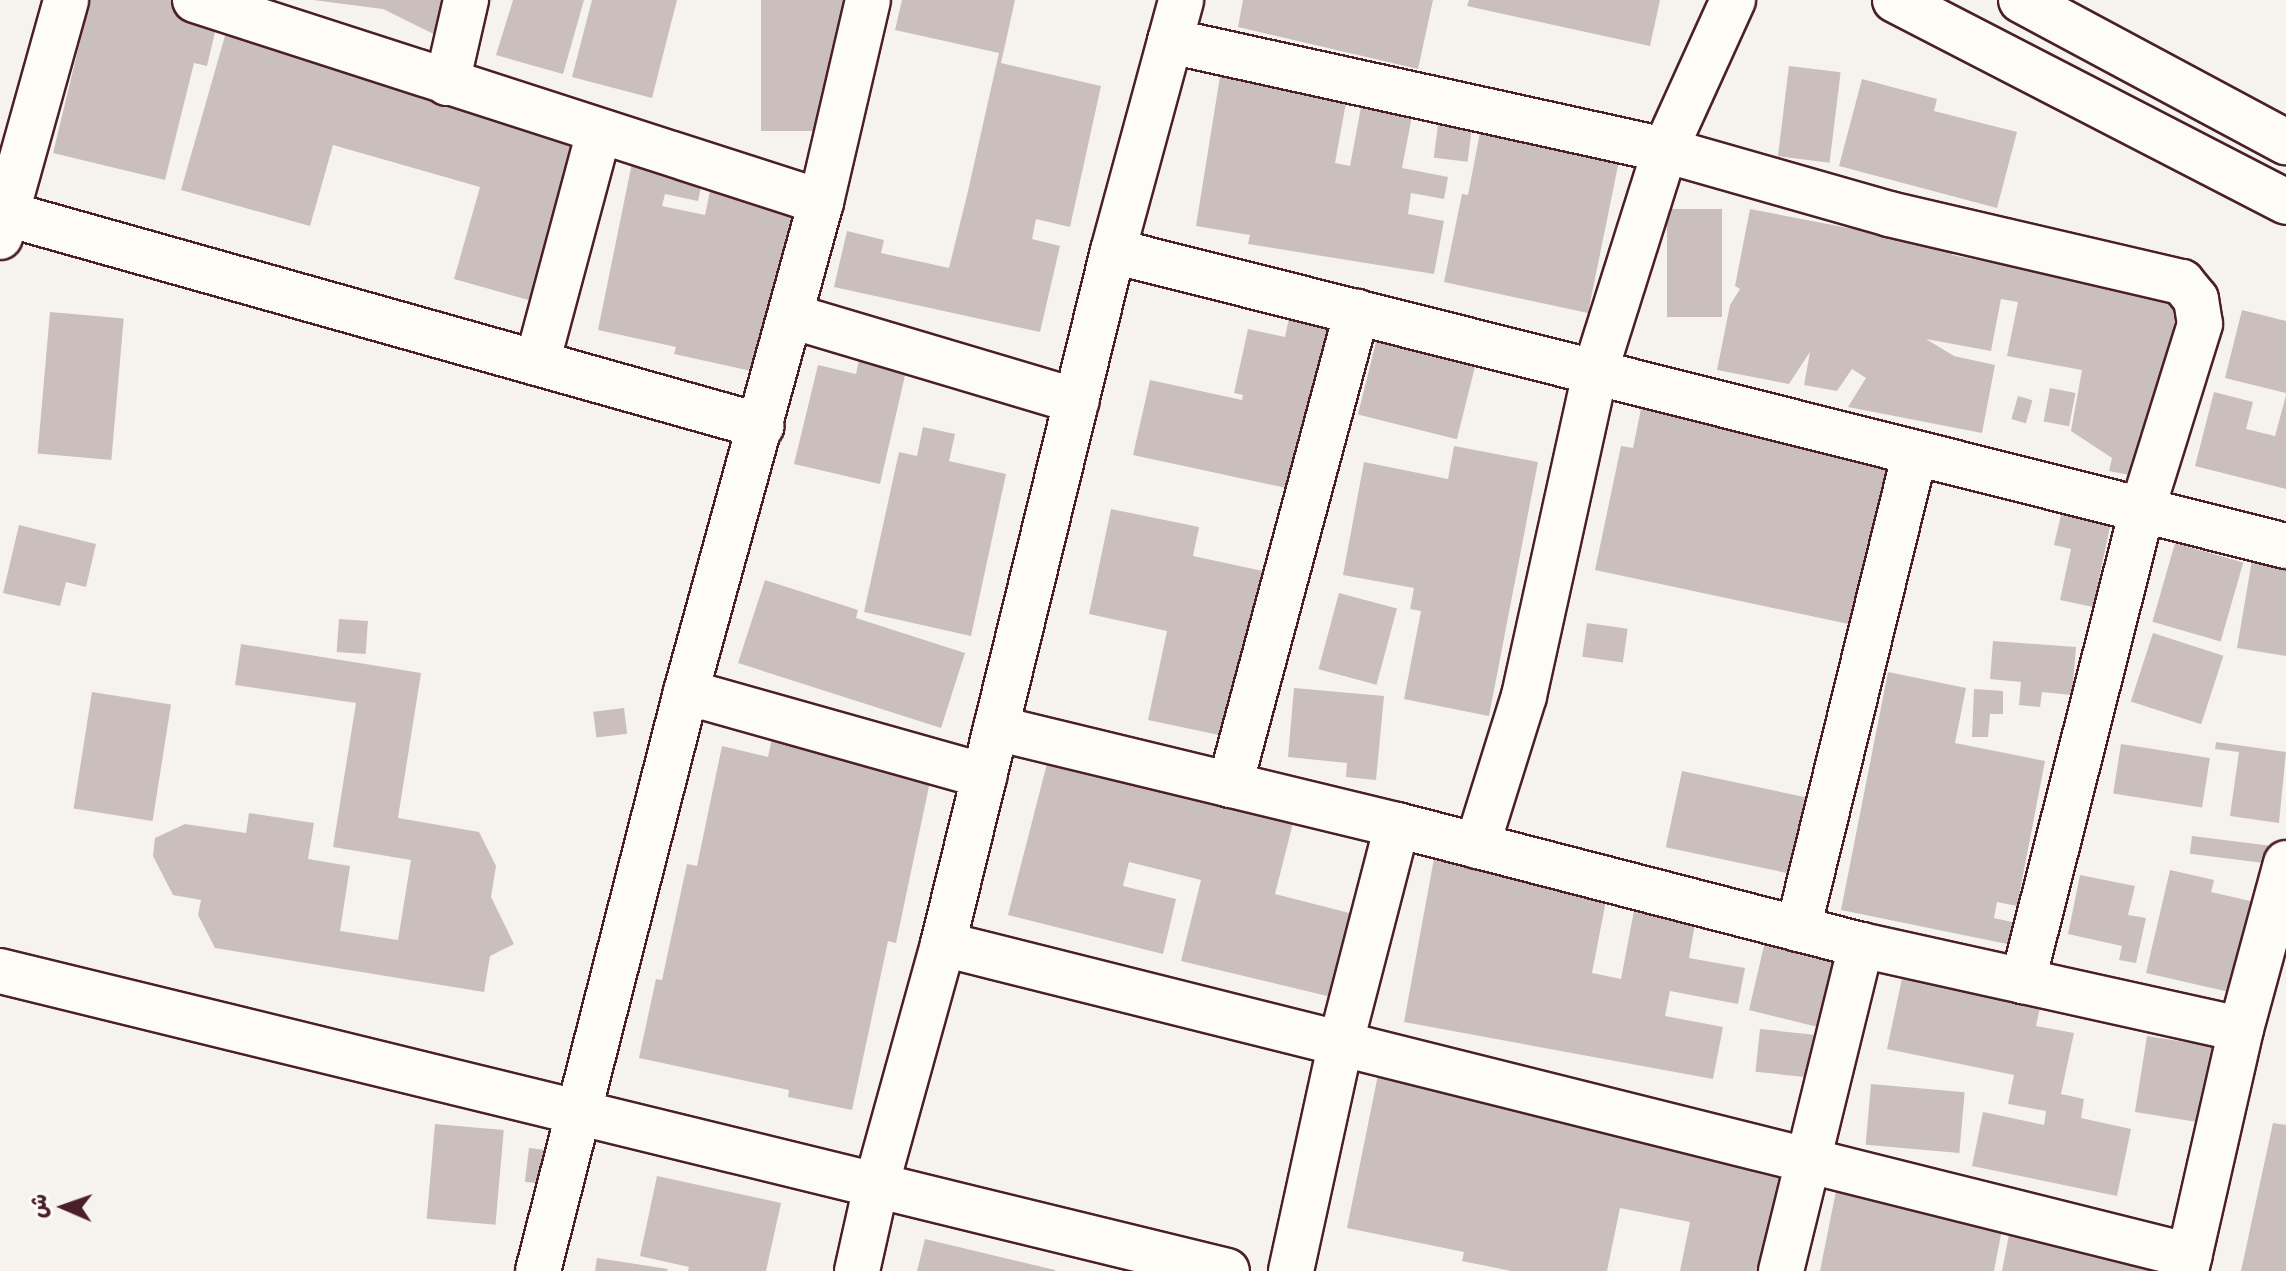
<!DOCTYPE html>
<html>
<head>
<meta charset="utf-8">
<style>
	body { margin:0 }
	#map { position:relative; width:2286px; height:1271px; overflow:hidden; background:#f6f3ef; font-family:"Architects Daughter","Playpen Sans Arabic",sans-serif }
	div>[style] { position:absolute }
	.building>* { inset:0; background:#cbbfbe; transform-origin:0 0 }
	.roads { filter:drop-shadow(2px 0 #4a1f2b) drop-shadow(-2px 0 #4a1f2b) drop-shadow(0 2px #4a1f2b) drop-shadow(0 -2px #4a1f2b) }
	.minor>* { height:44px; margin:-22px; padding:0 22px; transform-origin:22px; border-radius:22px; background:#fdfcf7 }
	.major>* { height:44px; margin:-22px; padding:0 22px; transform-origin:22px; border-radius:22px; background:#fdfcf7 }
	span { translate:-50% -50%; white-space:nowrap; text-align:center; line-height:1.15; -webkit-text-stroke:8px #fdfcf7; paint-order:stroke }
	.north { position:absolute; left:24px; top:1167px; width:80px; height:80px; -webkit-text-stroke:6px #fdfcf7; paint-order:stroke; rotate:272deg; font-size:22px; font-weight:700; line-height:32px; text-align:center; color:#4a1f2b }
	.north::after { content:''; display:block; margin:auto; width:28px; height:36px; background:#4a1f2b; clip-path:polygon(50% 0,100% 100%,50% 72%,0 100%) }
</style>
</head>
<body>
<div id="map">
	<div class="building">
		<i style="clip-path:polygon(90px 0,173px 0,220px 11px,207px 66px,194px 63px,165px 180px,53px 153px)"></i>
		<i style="clip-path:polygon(313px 0,492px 0,466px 50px,383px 9px)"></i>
		<i style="clip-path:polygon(513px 0,584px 0,563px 74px,496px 55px)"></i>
		<i style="clip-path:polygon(592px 0,677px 0,652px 98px,572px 77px)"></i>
		<i style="left:761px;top:0;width:90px;height:131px"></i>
		<i style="clip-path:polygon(902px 0,1015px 0,1001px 63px,1101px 86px,1070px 227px,1036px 219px,1032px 239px,1060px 246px,1040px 332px,834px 287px,847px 231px,884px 240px,881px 253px,949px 268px,968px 191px,999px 53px,895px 30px)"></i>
		<i style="clip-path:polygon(1243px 0,1433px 0,1418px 69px,1238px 27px)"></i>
		<i style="clip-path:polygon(1469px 0,1660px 0,1650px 46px,1467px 6px)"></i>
		<i style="clip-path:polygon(228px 25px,592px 140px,546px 305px,454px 279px,480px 187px,333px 145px,310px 226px,181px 190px)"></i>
		<i style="clip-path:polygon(1222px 64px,1348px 92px,1335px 163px,1350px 166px,1361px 107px,1412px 116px,1402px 168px,1448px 177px,1444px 199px,1411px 193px,1408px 214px,1444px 221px,1434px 274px,1248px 244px,1250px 235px,1196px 226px)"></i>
		<i style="left:1789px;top:66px;width:52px;height:91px;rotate:7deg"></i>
		<i style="clip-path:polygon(1862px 79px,1937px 99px,1934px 111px,2017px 132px,1997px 208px,1839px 166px)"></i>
		<i style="left:1439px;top:116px;width:34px;height:42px;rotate:7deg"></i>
		<i style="clip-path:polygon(1482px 122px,1621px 151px,1588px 313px,1444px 282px,1462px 194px,1468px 195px)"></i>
		<i style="clip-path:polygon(634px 153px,705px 169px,698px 201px,665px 194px,662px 206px,705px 215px,714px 172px,806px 192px,765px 374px,674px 354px,676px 347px,598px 330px)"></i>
		<i style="left:1667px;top:209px;width:55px;height:108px"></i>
		<i style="clip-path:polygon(1750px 209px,1953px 248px,1952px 255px,2179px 299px,2145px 478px,2109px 471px,2112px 458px,2071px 431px,2082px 370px,2007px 356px,2018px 302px,2001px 299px,1991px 351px,1926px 339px,1954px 356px,1995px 365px,1982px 433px,1848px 407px,1866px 378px,1852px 369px,1837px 391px,1804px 385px,1810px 352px,1789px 384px,1717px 370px,1730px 305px,1740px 289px,1735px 286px)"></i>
		<i style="clip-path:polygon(1291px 309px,1342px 320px,1305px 492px,1133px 455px,1150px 380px,1242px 400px,1243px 395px,1234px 393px,1248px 329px,1285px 337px)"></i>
		<i style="clip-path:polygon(2242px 310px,2286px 321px,2286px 393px,2225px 378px)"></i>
		<i style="left:50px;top:312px;width:74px;height:142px;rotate:5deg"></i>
		<i style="left:1378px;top:334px;width:102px;height:83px;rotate:14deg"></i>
		<i style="clip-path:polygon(859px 360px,906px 371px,880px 484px,794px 464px,818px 365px,856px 374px)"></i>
		<i style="left:2050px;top:388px;width:26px;height:34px;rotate:11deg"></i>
		<i style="clip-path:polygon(2214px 392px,2253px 402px,2246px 429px,2275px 436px,2286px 395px,2286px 489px,2195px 466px)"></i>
		<i style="left:2018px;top:396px;width:15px;height:24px;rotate:16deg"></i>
		<i style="clip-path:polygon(1643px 399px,1893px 457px,1858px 626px,1595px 570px,1621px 446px,1633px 448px)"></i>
		<i style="clip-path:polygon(923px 427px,955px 434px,949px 461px,1006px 474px,971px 636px,864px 612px,899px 452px,917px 456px)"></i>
		<i style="clip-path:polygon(1454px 446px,1538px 462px,1489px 716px,1404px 699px,1421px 611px,1410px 609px,1414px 588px,1343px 575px,1364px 462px,1448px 479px)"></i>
		<i style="clip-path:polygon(1111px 509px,1199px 527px,1193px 556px,1277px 574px,1243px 740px,1148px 720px,1167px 631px,1089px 614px)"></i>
		<i style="clip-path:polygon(2062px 511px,2111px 522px,2093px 607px,2060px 600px,2071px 549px,2054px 545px)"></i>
		<i style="clip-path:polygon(19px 525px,96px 544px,86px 587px,66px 582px,60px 606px,3px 593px)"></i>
		<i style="left:2175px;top:543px;width:71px;height:82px;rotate:16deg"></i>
		<i style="clip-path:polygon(2252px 560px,2286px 566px,2286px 656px,2237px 648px)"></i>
		<i style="clip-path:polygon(765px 580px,858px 610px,856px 618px,965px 653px,941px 728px,738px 663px)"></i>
		<i style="left:1339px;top:593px;width:60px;height:79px;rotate:15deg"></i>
		<i style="left:339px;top:619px;width:29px;height:33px;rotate:4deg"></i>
		<i style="left:1587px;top:623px;width:41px;height:34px;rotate:8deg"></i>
		<i style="left:2153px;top:633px;width:74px;height:72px;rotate:18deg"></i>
		<i style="clip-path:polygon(1993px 641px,2076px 647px,2072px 695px,2042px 692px,2040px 707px,2019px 705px,2021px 682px,1990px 679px)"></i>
		<i style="clip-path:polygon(241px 644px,421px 673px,398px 818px,479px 832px,496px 866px,491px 897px,514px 944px,490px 956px,484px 992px,215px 948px,198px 915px,201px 900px,173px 895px,153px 856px,155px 838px,185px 824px,246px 833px,249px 813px,314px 823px,308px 859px,350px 866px,340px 931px,398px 940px,411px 860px,333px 847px,356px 703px,235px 685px)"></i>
		<i style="clip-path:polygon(1888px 672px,1966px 688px,1955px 743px,2045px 761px,2017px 906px,1997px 902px,1994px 918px,2021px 924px,2017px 946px,1841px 910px)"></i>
		<i style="clip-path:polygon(1294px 688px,1384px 696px,1376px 780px,1346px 777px,1347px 763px,1288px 757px)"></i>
		<i style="clip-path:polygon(1974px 689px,2003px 691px,2003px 714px,1990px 714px,1988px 737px,1972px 737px)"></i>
		<i style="left:92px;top:692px;width:80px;height:118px;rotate:9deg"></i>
		<i style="left:624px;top:708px;width:26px;height:31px;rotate:83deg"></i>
		<i style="clip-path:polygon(772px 738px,932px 772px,896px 943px,888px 941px,852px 1110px,788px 1097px,789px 1090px,639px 1058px,656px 979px,662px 980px,687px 864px,697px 866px,722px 746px,768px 757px)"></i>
		<i style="clip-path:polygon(2216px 742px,2286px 752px,2279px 823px,2230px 816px,2239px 752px,2215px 749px)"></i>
		<i style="left:2121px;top:744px;width:90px;height:50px;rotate:9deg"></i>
		<i style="clip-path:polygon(1051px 748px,1294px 819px,1275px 894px,1369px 918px,1348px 1001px,1181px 961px,1201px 880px,1129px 862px,1123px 886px,1176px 899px,1163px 954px,1008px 915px)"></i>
		<i style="left:1682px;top:771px;width:130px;height:78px;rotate:12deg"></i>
		<i style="left:2192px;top:836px;width:77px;height:18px;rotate:7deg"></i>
		<i style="clip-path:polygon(1435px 853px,1609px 885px,1592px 973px,1621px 979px,1636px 900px,1697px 912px,1689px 958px,1745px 968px,1738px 1004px,1670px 991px,1665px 1016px,1723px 1027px,1713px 1079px,1404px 1022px)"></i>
		<i style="clip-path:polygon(2170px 870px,2214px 880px,2211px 892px,2259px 903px,2238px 994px,2146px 973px)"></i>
		<i style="clip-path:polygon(2080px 875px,2135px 886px,2128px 915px,2146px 918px,2136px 963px,2119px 960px,2122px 946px,2068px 934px)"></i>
		<i style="clip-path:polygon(1766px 937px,1851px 942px,1830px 1030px,1749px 1010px)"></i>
		<i style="clip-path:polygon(1904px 969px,2042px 998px,2036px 1026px,2074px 1033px,2061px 1094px,2084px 1099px,2081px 1118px,2131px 1129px,2117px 1196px,1972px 1166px,1983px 1112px,2044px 1125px,2046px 1111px,2008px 1104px,2014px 1075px,1887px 1049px)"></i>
		<i style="left:1760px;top:1029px;width:69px;height:43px;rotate:6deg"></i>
		<i style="left:2147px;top:1036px;width:87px;height:77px;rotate:9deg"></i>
		<i style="clip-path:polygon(1380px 1065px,1795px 1164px,1774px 1271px,1680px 1271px,1690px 1222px,1620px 1208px,1607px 1271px,1511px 1271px,1462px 1261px,1464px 1252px,1347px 1228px)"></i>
		<i style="left:1871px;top:1084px;width:94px;height:61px;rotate:5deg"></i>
		<i style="clip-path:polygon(2273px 1123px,2286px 1125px,2286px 1271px,2241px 1271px)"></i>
		<i style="left:435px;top:1124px;width:69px;height:95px;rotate:5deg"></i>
		<i style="left:529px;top:1148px;width:33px;height:34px;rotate:7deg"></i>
		<i style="clip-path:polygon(657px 1176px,781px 1203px,766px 1271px,688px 1271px,689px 1267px,640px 1256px)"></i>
		<i style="clip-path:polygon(1836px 1191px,2004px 1219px,1994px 1271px,1820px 1271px)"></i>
		<i style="clip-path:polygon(2010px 1229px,2178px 1271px,2002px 1271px)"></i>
		<i style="clip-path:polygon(925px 1239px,1055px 1270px,1055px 1271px,917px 1271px)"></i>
		<i style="clip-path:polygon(597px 1258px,668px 1269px,667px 1271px,595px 1271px)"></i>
	</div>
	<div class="roads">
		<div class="minor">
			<i style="left:195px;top:0;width:658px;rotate:17.88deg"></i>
			<i style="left:1170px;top:41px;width:507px;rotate:12.42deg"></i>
			<i style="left:1665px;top:150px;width:233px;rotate:15.9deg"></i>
			<i style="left:1889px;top:214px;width:301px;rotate:13.1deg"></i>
			<i style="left:2182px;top:282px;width:22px;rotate:51deg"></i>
			<i style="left:2196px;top:299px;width:25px;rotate:81deg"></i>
			<i style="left:2200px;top:324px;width:195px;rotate:107.3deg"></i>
			<i style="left:2142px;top:510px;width:486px;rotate:104.2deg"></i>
			<i style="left:447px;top:83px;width:85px;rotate:-77.1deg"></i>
			<i style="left:0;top:212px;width:791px;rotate:15.71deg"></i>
			<i style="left:0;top:237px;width:246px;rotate:-74.4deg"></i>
			<i style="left:1113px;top:251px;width:1210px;rotate:14.12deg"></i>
			<i style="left:791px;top:316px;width:298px;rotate:16.6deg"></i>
			<i style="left:537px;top:363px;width:239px;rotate:-75deg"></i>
			<i style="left:686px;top:692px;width:310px;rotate:15.7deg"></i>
			<i style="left:996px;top:728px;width:413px;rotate:13.6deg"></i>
			<i style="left:1397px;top:825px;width:479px;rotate:14.5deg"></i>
			<i style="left:1230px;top:785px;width:490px;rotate:-75deg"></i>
			<i style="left:1477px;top:846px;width:157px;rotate:-72.6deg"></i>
			<i style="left:1524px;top:696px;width:332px;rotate:-77.6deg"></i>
			<i style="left:1595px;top:372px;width:233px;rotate:-72.5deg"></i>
			<i style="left:1665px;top:150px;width:165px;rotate:-65.6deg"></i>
			<i style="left:1798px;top:929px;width:490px;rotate:-76.2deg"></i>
			<i style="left:943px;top:944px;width:1285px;rotate:14.05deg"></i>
			<i style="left:0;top:971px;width:1263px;rotate:13.74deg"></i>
			<i style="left:538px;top:1271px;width:598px;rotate:-75.66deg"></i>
			<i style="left:686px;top:692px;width:508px;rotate:-74.6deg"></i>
			<i style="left:821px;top:202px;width:207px;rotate:-76.9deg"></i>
			<i style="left:857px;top:1271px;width:87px;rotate:-77.4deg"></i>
			<i style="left:876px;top:1186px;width:251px;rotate:-74.5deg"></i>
			<i style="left:943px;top:944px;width:714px;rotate:-76.22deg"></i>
			<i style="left:1113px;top:251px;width:260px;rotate:-74.8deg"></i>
			<i style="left:1291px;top:1271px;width:230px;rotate:-77.7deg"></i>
			<i style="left:1340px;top:1046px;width:228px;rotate:-75.5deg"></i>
			<i style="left:1781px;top:1271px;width:336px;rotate:-76.2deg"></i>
			<i style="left:1861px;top:945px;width:389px;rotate:12.5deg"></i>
			<i style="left:2186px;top:1271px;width:248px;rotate:-77.2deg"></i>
			<i style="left:2241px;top:1029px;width:172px;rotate:-74.8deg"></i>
		</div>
		<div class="major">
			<i style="left:1895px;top:0;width:440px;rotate:27.3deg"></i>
			<i style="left:2021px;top:0;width:301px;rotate:28.2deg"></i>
		</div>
	</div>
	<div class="north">ش</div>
</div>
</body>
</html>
